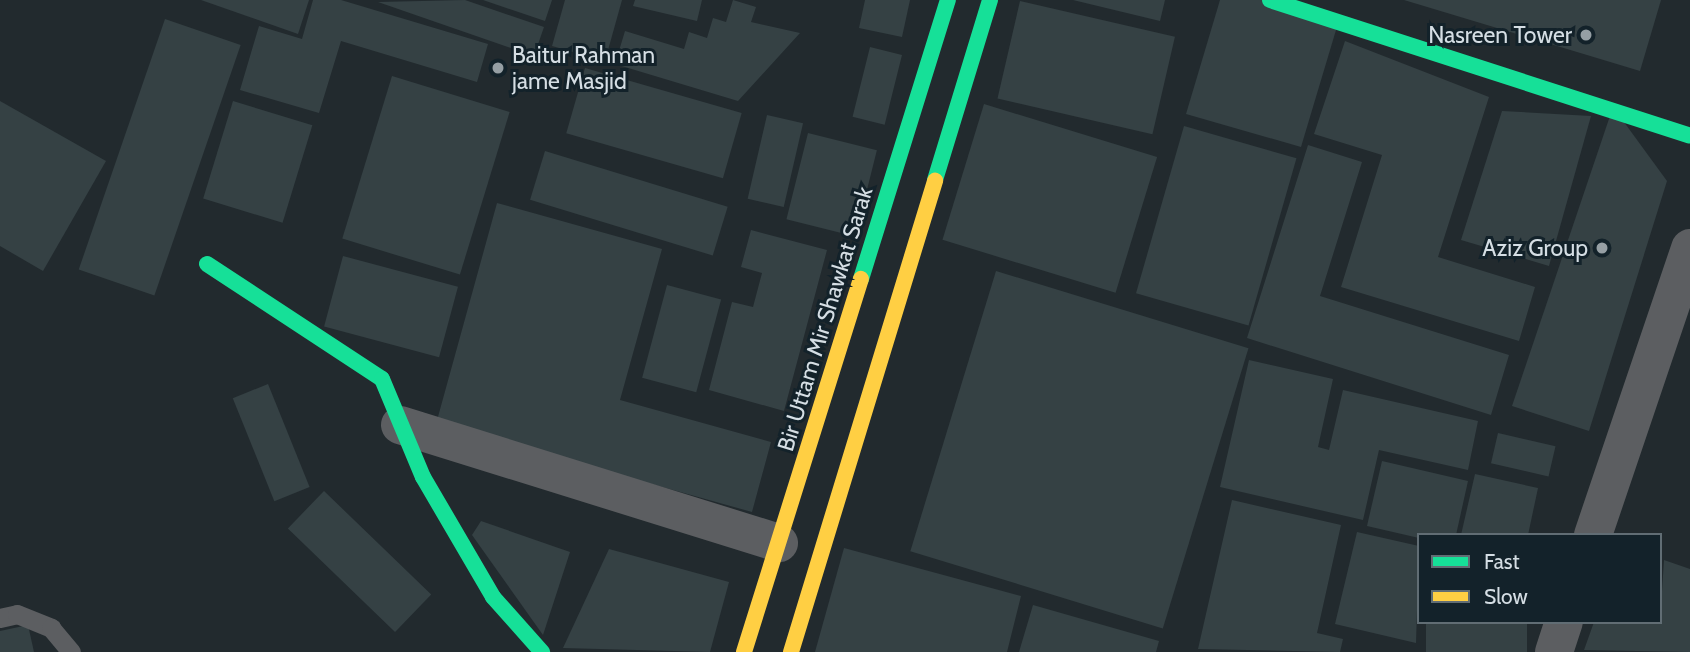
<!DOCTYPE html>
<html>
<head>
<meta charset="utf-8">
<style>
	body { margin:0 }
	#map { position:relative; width:1690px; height:652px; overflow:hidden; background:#222a2e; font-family:Cabin,sans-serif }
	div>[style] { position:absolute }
	.building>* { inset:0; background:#354144; transform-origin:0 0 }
	.lane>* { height:19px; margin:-9.5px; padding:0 9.5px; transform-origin:9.5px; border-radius:9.5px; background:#5c5e61 }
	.street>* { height:38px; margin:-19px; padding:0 19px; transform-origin:19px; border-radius:19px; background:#5c5e61 }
	.fast>* { height:16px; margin:-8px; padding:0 8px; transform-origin:8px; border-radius:8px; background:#16e098 }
	.slow>* { height:16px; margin:-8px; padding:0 8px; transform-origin:8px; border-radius:8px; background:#ffcf43 }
	.dots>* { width:19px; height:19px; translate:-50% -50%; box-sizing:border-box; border:4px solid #13222a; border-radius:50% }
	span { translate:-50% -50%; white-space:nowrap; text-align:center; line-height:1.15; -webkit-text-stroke:6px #13222a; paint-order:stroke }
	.poi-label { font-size:23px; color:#d5dee4 }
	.right { translate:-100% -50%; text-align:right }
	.left { translate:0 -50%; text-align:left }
	.street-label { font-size:23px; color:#d5dee4 }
	.legend { position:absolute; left:1417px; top:533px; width:245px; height:91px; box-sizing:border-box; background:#13222a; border:2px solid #616d74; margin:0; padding:9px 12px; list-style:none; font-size:21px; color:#d5dee4 }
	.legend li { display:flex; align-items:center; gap:14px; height:35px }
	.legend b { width:35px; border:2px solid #616d74 }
</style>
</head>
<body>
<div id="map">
	<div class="building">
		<i style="clip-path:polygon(201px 0,309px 0,298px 34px)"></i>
		<i style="clip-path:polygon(313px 0,341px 0,488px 44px,477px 82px,341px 41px,319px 113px,240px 90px,259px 26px,302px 39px)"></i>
		<i style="clip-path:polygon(465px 0,544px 27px,534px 56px,378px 2px)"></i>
		<i style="clip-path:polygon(483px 0,552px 0,545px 21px)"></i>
		<i style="clip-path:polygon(565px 0,622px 0,605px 61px,552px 46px)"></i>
		<i style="clip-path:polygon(635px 0,702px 0,697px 21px,633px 6px)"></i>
		<i style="clip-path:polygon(733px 0,756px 7px,751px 22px,800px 33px,738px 101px,615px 64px,625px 31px,684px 49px,689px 32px,707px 38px,713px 18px,726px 22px)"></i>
		<i style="clip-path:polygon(865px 0,910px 0,902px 37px,859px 28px)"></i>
		<i style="clip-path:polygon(1073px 0,1165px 0,1160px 21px)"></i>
		<i style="clip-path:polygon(1220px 0,1273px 0,1339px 20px,1301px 147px,1186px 114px)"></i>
		<i style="clip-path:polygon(1404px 0,1661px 0,1640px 71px)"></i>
		<i style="left:1020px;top:1px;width:159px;height:100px;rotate:13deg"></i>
		<i style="left:165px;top:19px;width:80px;height:265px;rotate:19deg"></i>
		<i style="clip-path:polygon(1345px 41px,1489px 97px,1438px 257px,1535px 287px,1519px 341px,1341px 287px,1382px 155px,1314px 134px)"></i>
		<i style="left:870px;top:47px;width:33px;height:72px;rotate:14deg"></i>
		<i style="left:585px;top:68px;width:163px;height:68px;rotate:16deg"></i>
		<i style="left:392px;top:76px;width:123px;height:170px;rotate:17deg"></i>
		<i style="clip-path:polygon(0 101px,106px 161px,43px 271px,0 246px)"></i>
		<i style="left:233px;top:101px;width:83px;height:102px;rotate:17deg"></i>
		<i style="left:984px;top:104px;width:181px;height:142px;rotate:17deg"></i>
		<i style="clip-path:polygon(1613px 107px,1667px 181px,1589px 431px,1512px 406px)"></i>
		<i style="clip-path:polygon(1502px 111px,1591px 116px,1549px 266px,1461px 240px)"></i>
		<i style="left:767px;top:115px;width:37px;height:86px;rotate:13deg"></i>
		<i style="left:1184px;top:126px;width:117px;height:174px;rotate:16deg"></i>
		<i style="left:808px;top:133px;width:71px;height:89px;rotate:14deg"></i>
		<i style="clip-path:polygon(1308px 145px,1362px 162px,1320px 296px,1509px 355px,1491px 415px,1247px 338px)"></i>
		<i style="left:545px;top:151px;width:191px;height:51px;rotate:17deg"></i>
		<i style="clip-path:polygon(497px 203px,662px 249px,620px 400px,771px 442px,752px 512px,436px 424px)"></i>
		<i style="clip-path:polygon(751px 230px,827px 250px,784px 411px,709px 390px,732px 302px,753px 307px,762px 273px,741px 267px)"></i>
		<i style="left:343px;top:256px;width:119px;height:73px;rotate:15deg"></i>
		<i style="left:996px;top:271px;width:264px;height:293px;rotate:17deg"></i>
		<i style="left:667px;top:285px;width:56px;height:96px;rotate:15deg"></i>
		<i style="clip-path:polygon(1249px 360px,1333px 379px,1318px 447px,1329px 450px,1343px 390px,1478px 421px,1468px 470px,1379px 450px,1363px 520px,1220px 487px)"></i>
		<i style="left:268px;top:384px;width:111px;height:38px;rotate:68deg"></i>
		<i style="left:1498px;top:433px;width:59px;height:31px;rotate:13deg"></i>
		<i style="clip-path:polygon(1382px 461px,1468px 481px,1456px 535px,1419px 538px,1367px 526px)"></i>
		<i style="clip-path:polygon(1475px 474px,1538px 488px,1528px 535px,1461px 535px)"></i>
		<i style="left:324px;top:491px;width:149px;height:52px;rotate:44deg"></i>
		<i style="clip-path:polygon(1232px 500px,1341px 525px,1317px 633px,1343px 639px,1340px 652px,1198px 649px)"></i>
		<i style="clip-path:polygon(481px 521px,570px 552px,543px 635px,472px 535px)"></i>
		<i style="clip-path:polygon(1357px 532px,1419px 546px,1416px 643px,1335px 624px)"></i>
		<i style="clip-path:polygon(844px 548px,1021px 596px,1007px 652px,815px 652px)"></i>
		<i style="clip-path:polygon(609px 549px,729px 582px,710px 652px,563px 648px)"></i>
		<i style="clip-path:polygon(1664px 560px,1690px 569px,1690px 652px,1584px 650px,1594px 622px,1660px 622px)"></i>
		<i style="clip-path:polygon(1033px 605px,1159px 641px,1156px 652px,1019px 652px)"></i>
		<i style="left:1426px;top:622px;width:101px;height:31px"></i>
		<i style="clip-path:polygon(28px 625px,34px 652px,0 652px,0 631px)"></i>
	</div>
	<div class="lane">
		<i style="left:0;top:618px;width:17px;rotate:-13deg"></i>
		<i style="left:17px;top:614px;width:37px;rotate:22deg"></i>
		<i style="left:51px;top:628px;width:31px;rotate:50deg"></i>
	</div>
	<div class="street">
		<i style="left:400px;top:425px;width:397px;rotate:17.3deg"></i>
		<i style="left:1593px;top:535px;width:303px;rotate:-71.3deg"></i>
		<i style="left:1554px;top:652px;width:32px;rotate:-72deg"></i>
	</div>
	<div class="fast">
		<i style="left:1270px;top:0;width:441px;rotate:17.9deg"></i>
		<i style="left:935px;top:180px;width:188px;rotate:-73deg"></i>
		<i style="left:207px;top:264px;width:209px;rotate:33.3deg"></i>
		<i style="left:382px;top:379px;width:106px;rotate:67.3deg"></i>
		<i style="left:423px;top:477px;width:139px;rotate:59.7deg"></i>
		<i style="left:493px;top:597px;width:74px;rotate:48.3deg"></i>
		<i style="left:861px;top:279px;width:292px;rotate:-72.7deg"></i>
	</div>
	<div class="slow">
		<i style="left:744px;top:652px;width:391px;rotate:-72.6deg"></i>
		<i style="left:791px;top:652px;width:493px;rotate:-73deg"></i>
	</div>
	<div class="dots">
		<i style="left:1586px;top:35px;background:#969fa4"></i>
		<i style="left:498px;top:68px;background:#969fa4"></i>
		<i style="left:1602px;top:248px;background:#969fa4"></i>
	</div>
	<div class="poi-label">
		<span class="right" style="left:1572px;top:35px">Nasreen Tower</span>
		<span class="left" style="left:512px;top:68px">Baitur Rahman<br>jame Masjid</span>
		<span class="right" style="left:1588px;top:248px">Aziz Group</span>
	</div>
	<div class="street-label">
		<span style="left:825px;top:319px;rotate:-73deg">Bir Uttam Mir Shawkat Sarak</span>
	</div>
	<ul class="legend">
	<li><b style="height:9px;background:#16e098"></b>Fast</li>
	<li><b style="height:9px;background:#ffcf43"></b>Slow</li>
	</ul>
</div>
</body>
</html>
